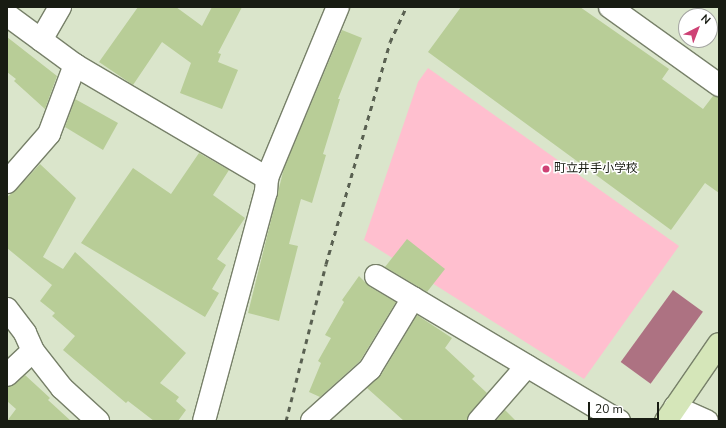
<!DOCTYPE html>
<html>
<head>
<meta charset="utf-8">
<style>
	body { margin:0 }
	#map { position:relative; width:726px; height:428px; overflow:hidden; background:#dae5cb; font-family:"Nunito Sans","Noto Sans JP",sans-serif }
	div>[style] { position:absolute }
	.green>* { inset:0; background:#ffbfcf }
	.water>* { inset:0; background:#ad7282; transform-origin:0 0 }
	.building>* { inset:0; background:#b8cd97 }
	.roads { filter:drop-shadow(1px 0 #778069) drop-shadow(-1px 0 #778069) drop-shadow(0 1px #778069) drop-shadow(0 -1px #778069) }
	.minor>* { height:22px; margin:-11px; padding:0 11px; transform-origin:11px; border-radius:11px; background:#fff }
	.major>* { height:22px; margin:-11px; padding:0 11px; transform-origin:11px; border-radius:11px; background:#d5e6b9 }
	.rail>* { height:3px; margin-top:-1.5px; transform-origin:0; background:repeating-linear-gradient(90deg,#596051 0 5px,transparent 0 10px) }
	.dots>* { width:11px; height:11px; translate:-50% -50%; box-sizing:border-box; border:2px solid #fff; border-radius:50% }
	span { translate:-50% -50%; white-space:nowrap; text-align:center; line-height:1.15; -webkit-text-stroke:3px #fff; paint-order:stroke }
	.poi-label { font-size:12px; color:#181c13 }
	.left { translate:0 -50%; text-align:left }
	.frame { position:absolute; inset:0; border:8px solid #181c13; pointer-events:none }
	.north { position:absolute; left:678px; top:8px; width:40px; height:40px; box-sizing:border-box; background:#fff; border:1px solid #a3a4a1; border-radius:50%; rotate:42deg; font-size:11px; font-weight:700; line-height:16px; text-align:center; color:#181c13 }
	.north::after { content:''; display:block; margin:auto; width:14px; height:18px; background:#ce4275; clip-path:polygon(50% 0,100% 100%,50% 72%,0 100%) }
	.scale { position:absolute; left:588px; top:402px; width:71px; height:18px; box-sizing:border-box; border:2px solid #181c13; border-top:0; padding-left:5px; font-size:12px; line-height:14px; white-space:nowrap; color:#181c13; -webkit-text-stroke:3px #fff; paint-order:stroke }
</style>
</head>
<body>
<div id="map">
	<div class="green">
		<i style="clip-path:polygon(428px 68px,679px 246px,584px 379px,364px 240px,418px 82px)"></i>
	</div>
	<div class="water">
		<i style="left:673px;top:290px;width:37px;height:89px;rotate:36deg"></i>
	</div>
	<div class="building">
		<i style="clip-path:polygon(138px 7px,176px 7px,202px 26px,212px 7px,242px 7px,218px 53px,221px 54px,218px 62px,238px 70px,222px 109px,180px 93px,191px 63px,162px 42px,133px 85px,99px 62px)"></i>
		<i style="clip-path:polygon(461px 7px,580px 7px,669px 69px,662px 79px,703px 109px,713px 96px,719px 97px,719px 193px,705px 183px,671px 230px,428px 52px)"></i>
		<i style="clip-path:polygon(342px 30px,362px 38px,338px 99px,340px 99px,323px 154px,326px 155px,312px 203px,301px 199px,289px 244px,298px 246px,279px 321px,248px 313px,284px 168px)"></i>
		<i style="clip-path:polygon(7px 37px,57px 76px,45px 109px,14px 81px,16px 79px,7px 72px)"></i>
		<i style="clip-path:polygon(75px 99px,118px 123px,103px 150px,65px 127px)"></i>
		<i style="clip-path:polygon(199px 153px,229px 170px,213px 195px,245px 218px,217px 259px,226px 265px,212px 289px,219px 293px,205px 317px,81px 243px,133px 168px,171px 194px)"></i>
		<i style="clip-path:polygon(40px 164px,76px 198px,43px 257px,63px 269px,75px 252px,186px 353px,160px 383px,179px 397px,176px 401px,186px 410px,178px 421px,154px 421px,128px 401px,126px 403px,63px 350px,75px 336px,52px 316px,55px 313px,40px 301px,52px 285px,7px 248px,7px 197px,16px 190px)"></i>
		<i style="clip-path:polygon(407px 239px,445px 269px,427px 292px,385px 267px)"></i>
		<i style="clip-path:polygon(359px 276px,370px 287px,396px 302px,360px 361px,320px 397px,309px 392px,321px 363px,318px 361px,331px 338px,325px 335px,344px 302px,342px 300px)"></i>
		<i style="clip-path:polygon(417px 315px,452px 338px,445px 348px,475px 376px,472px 379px,487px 393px,470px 413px,467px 421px,404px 421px,367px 388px,381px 375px)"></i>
		<i style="clip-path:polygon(25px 375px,50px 398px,48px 400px,71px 421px,7px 421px,16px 409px,7px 401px,7px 387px,15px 384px)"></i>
		<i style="clip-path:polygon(505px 410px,516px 421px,496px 421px)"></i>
	</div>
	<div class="roads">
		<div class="minor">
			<i style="left:610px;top:7px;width:134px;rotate:35.6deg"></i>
			<i style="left:7px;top:15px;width:84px;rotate:36.3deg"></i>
			<i style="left:75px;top:65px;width:223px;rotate:30.5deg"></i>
			<i style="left:41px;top:40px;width:38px;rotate:-60deg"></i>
			<i style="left:7px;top:182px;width:64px;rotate:-48.8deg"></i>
			<i style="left:49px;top:134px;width:74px;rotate:-69.4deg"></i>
			<i style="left:376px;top:276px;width:283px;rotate:30.8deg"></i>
			<i style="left:7px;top:309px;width:30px;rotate:53deg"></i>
			<i style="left:25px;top:333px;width:20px;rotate:66deg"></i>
			<i style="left:33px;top:351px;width:47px;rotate:51.9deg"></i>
			<i style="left:62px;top:388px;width:49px;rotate:42.5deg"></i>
			<i style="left:7px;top:375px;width:35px;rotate:-43deg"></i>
			<i style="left:675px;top:407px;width:35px;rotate:24deg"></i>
			<i style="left:204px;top:421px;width:237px;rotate:-74.9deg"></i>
			<i style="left:266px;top:192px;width:14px;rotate:-86deg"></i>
			<i style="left:267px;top:178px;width:185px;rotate:-67.5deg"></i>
			<i style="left:312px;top:421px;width:78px;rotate:-41.9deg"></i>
			<i style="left:370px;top:369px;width:83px;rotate:-58.8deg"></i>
			<i style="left:479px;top:421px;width:73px;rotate:-48.9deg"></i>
		</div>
		<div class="major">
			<i style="left:666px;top:421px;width:93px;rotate:-55.5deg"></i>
		</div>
	</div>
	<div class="rail">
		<i style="left:286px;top:421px;width:162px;rotate:-75.7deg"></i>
		<i style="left:326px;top:264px;width:231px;rotate:-73.9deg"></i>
		<i style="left:390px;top:42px;width:38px;rotate:-65deg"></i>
	</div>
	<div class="dots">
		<i style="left:546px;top:169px;background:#ce4275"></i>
	</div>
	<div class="poi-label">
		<span class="left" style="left:554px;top:169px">町立井手小学校</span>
	</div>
	<div class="frame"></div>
	<div class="north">N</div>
	<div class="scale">20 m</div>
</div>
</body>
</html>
